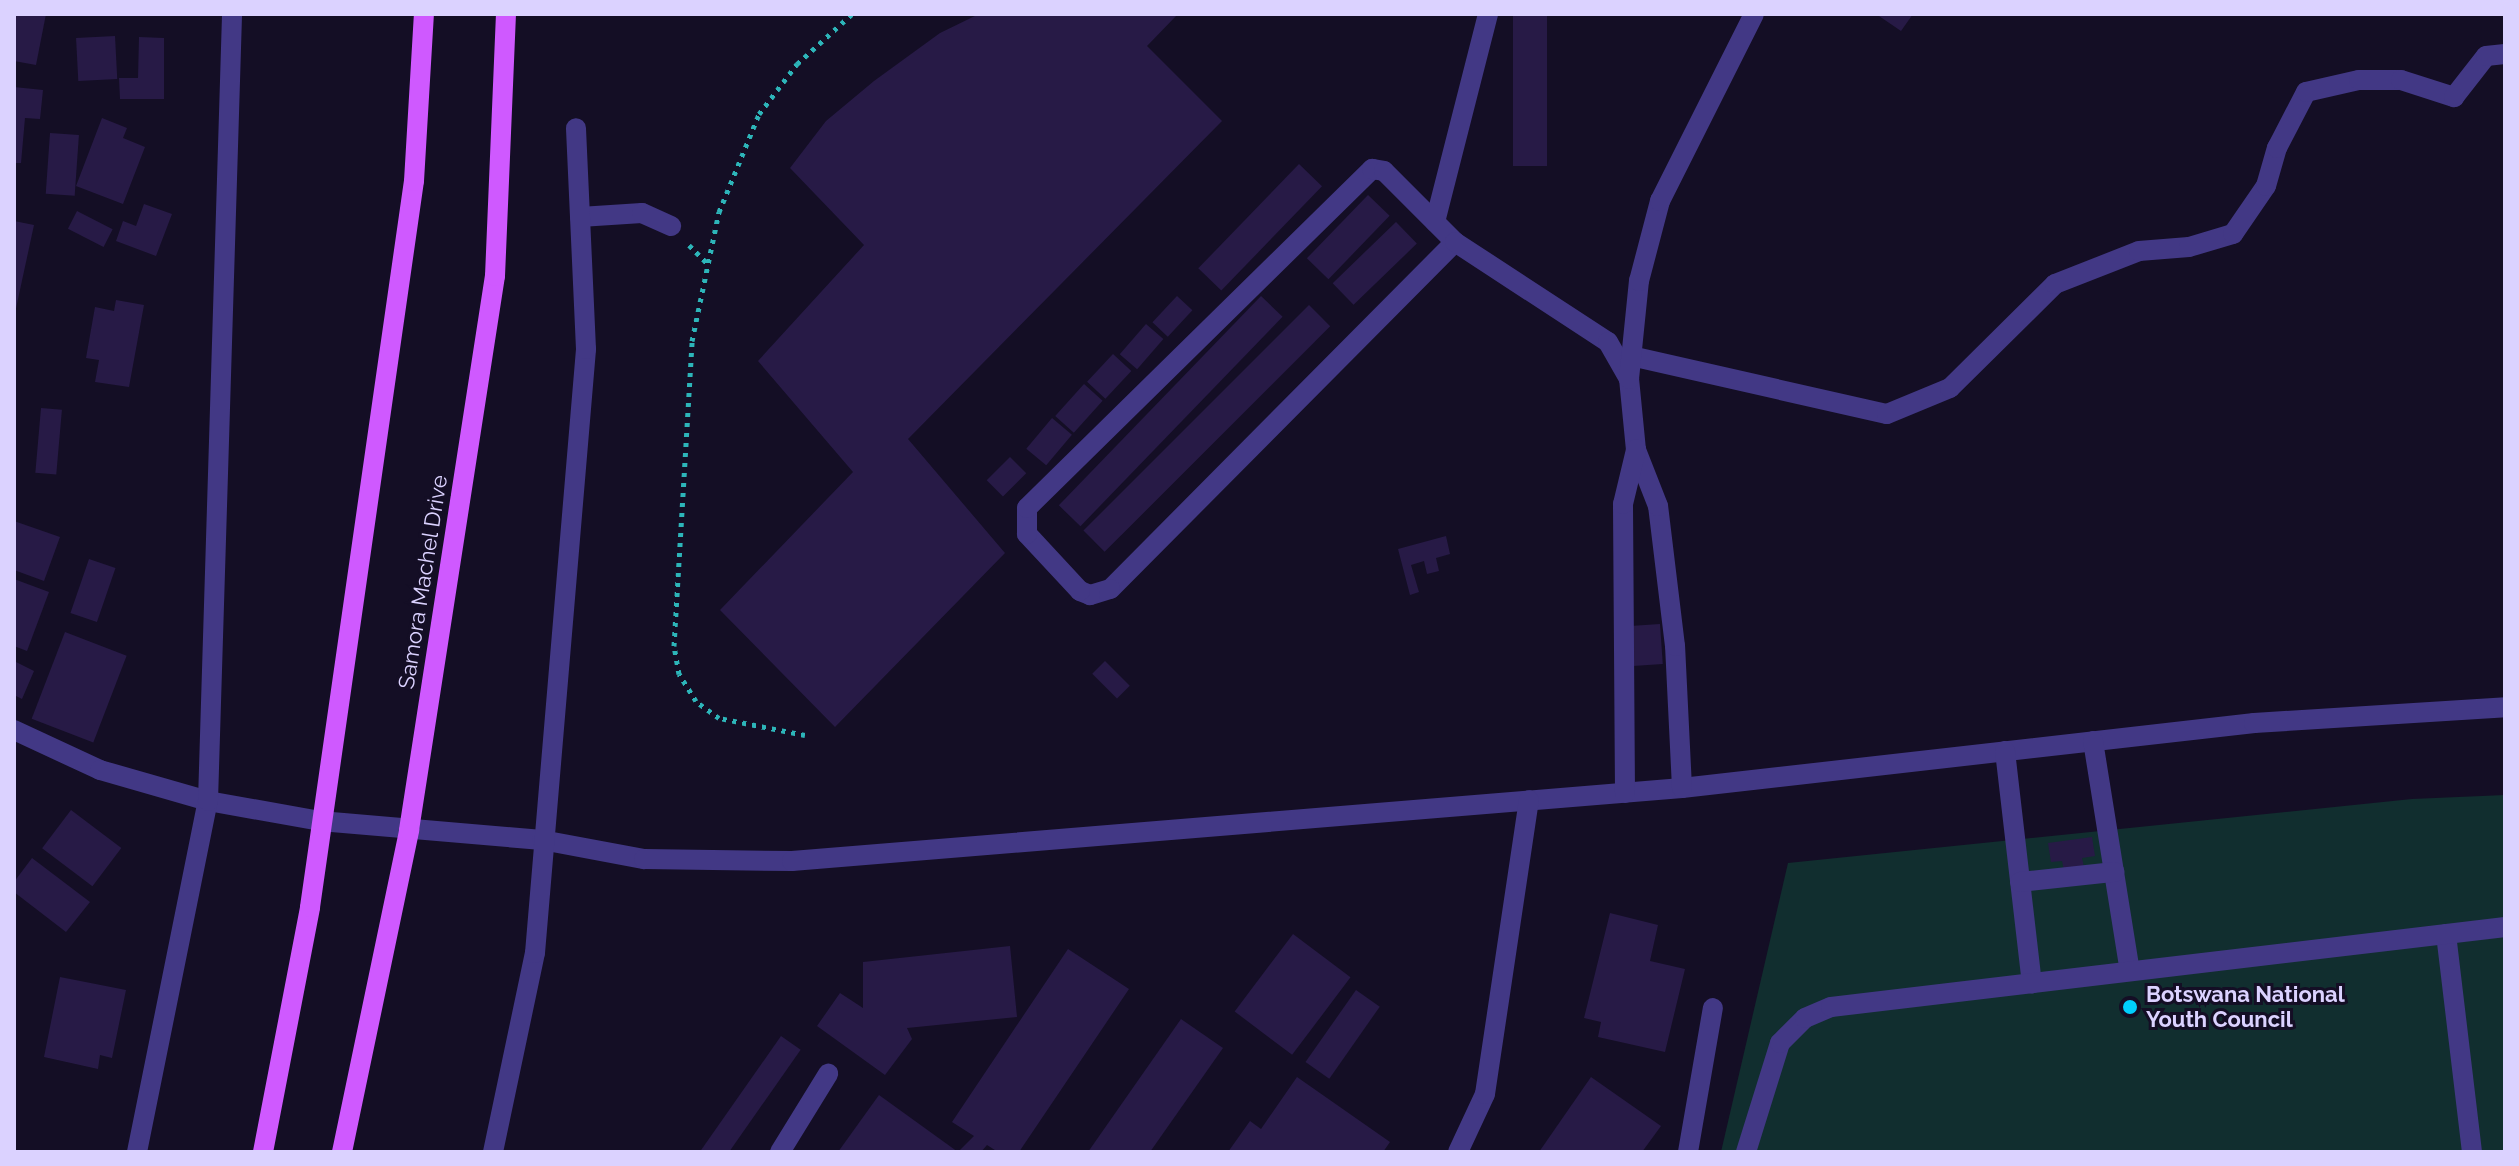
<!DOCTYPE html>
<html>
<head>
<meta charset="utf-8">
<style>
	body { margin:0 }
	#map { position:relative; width:2519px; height:1166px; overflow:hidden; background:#140e25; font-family:Raleway,sans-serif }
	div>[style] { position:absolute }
	.green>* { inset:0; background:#112e2f }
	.building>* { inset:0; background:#271a46; transform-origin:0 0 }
	.path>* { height:5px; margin-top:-2.5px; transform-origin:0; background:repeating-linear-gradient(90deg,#2db5b9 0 4px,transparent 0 10px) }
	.minor>* { height:20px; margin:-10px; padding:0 10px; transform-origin:10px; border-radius:10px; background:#423885 }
	.major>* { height:20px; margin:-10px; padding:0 10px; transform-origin:10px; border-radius:10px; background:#cf59ff }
	.dots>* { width:22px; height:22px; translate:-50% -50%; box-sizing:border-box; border:4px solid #140e25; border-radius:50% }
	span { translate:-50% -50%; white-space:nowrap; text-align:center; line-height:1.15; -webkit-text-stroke:6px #140e25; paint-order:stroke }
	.street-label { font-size:22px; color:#dbd2ff }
	.poi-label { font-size:22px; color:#dbd2ff; font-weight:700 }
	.left { translate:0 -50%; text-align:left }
	.frame { position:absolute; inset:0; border:16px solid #dbd2ff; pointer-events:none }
</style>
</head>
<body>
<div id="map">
	<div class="green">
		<i style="clip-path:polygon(2505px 795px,2505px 1152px,1721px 1152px,1788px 863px,2412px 799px)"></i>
	</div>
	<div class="building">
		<i style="clip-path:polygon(14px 14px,46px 14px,36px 65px,14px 61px)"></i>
		<i style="clip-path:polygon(979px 14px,1178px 14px,1147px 46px,1222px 121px,908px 439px,1005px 553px,835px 727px,720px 610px,853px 472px,758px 361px,864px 245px,790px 168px,826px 121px,874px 81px,940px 33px)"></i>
		<i style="left:1513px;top:14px;width:34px;height:152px"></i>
		<i style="clip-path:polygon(1876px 14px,1913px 14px,1901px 31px)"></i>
		<i style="left:115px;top:36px;width:43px;height:39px;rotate:87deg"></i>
		<i style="clip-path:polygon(139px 37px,164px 38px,164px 99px,120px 99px,119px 78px,138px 78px)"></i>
		<i style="clip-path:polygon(14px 87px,43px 90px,40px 119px,25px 118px,21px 163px,14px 163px)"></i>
		<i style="clip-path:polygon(102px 118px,127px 128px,123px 138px,145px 147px,123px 204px,76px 186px)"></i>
		<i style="left:50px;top:133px;width:29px;height:61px;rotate:4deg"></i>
		<i style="left:1299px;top:164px;width:32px;height:145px;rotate:44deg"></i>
		<i style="left:1368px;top:195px;width:30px;height:88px;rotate:44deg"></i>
		<i style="clip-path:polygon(144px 204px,172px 214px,156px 256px,116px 241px,123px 221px,136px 226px)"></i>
		<i style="left:77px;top:211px;width:40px;height:20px;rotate:27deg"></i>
		<i style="clip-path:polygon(14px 221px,34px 225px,15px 313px,14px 313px)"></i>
		<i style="left:1396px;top:222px;width:30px;height:88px;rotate:46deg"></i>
		<i style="left:1177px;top:296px;width:21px;height:36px;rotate:43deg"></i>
		<i style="left:1261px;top:296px;width:30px;height:291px;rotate:44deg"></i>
		<i style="clip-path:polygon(116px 300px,144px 305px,129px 387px,95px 382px,99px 360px,86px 358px,95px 307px,114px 311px)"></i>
		<i style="left:1309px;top:305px;width:30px;height:319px;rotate:45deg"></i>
		<i style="left:1146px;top:324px;width:23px;height:40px;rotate:41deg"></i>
		<i style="left:1113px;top:354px;width:25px;height:38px;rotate:43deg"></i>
		<i style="left:1084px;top:384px;width:25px;height:43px;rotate:42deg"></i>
		<i style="left:41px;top:408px;width:21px;height:65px;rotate:5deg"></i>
		<i style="left:1052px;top:418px;width:26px;height:40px;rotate:40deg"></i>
		<i style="left:1010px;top:457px;width:23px;height:33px;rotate:45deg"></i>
		<i style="clip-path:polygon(14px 521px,60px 537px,44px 581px,14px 570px)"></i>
		<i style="clip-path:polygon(1446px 536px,1450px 554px,1436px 558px,1439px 571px,1427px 574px,1424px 561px,1411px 565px,1419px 592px,1410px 595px,1398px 549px)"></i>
		<i style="left:89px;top:559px;width:28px;height:57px;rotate:19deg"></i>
		<i style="clip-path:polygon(14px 579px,49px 592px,27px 651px,14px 646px)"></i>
		<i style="left:1660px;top:624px;width:40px;height:30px;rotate:86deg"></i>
		<i style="left:65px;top:632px;width:66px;height:93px;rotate:21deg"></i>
		<i style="clip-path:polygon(14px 661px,34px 671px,22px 699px,14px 695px)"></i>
		<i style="left:1105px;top:661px;width:35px;height:18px;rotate:45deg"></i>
		<i style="left:71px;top:810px;width:63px;height:48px;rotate:37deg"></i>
		<i style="clip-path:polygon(2092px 837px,2095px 856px,2082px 858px,2084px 867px,2064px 870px,2062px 861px,2051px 862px,2048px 843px)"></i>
		<i style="clip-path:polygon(32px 858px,90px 902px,66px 932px,14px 892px,14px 882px)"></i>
		<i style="clip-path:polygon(1610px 913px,1658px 925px,1650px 961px,1685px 969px,1665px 1052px,1598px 1037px,1601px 1022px,1584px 1018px)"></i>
		<i style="left:1293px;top:934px;width:72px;height:97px;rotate:37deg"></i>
		<i style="clip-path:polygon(1010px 946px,1017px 1017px,907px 1028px,912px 1039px,885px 1075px,817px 1026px,840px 993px,863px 1008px,863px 962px)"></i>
		<i style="clip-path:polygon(1068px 949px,1129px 989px,1019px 1152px,998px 1152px,987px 1145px,981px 1152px,958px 1152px,974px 1136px,952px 1122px)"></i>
		<i style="clip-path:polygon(60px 977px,126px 990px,112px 1058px,100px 1055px,98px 1069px,44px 1057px)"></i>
		<i style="left:1356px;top:990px;width:29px;height:88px;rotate:35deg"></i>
		<i style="clip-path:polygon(1181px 1019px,1223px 1048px,1150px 1152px,1088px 1152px)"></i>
		<i style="left:781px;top:1036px;width:24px;height:142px;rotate:35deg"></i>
		<i style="clip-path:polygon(1297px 1077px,1390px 1142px,1383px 1152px,1228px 1152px,1250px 1121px,1261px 1129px)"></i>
		<i style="clip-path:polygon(1591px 1077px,1661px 1126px,1642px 1152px,1539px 1152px)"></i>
		<i style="clip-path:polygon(879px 1095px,958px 1152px,838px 1152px)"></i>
	</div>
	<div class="path">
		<i style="left:689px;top:245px;width:25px;rotate:45deg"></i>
		<i style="left:805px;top:735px;width:88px;rotate:-168.8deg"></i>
		<i style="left:719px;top:718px;width:29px;rotate:-144deg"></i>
		<i style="left:696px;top:701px;width:32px;rotate:-122deg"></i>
		<i style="left:679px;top:674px;width:28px;rotate:-100deg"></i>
		<i style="left:674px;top:646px;width:306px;rotate:-86.6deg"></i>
		<i style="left:692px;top:341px;width:132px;rotate:-78.2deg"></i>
		<i style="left:719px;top:212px;width:106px;rotate:-67.8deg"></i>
		<i style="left:759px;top:114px;width:63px;rotate:-52.8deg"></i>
		<i style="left:797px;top:64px;width:74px;rotate:-42.3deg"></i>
	</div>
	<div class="minor">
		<i style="left:580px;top:217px;width:62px;rotate:-3.7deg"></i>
		<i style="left:642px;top:213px;width:32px;rotate:24deg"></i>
		<i style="left:1435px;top:222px;width:215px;rotate:-75.7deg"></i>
		<i style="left:1455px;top:242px;width:489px;rotate:134.8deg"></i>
		<i style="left:1110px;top:589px;width:21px;rotate:163deg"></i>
		<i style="left:1090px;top:595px;width:11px;rotate:-158deg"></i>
		<i style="left:1080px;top:591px;width:78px;rotate:-132.9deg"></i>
		<i style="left:1027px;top:534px;width:26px;rotate:-90deg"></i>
		<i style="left:1027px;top:508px;width:484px;rotate:-44.5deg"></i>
		<i style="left:1372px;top:169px;width:12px;rotate:9deg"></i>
		<i style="left:1384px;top:171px;width:100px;rotate:45deg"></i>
		<i style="left:1455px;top:242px;width:183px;rotate:33.2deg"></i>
		<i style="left:1608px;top:342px;width:43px;rotate:60.4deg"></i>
		<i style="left:1631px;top:356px;width:262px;rotate:12.8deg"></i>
		<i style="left:1887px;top:414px;width:68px;rotate:-22.4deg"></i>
		<i style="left:1950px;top:388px;width:148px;rotate:-44.7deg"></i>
		<i style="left:2055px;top:284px;width:90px;rotate:-21.4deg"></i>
		<i style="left:2139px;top:251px;width:50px;rotate:-4.6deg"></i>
		<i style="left:2189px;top:247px;width:46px;rotate:-16.5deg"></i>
		<i style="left:2233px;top:234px;width:58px;rotate:-55.5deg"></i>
		<i style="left:2266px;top:186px;width:40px;rotate:-74deg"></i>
		<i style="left:2277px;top:148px;width:63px;rotate:-62.6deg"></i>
		<i style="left:2306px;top:92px;width:54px;rotate:-12.8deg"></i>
		<i style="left:2359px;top:80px;width:42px"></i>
		<i style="left:2401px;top:80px;width:56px;rotate:17.8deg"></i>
		<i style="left:2454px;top:97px;width:52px;rotate:-52deg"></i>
		<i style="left:2486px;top:56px;width:19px;rotate:-6deg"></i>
		<i style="left:14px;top:730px;width:95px;rotate:24.9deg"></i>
		<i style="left:100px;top:770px;width:112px;rotate:16deg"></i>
		<i style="left:208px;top:801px;width:114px;rotate:10.1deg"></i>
		<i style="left:320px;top:821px;width:223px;rotate:4.9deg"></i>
		<i style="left:542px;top:840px;width:104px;rotate:10.6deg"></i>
		<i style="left:644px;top:859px;width:148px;rotate:0.8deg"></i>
		<i style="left:792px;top:861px;width:893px;rotate:-4.69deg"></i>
		<i style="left:1682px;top:788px;width:576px;rotate:-6.48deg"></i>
		<i style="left:2254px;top:723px;width:252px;rotate:-3.6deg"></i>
		<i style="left:2093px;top:741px;width:233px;rotate:80.9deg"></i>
		<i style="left:2005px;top:751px;width:234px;rotate:83.4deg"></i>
		<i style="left:1682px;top:788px;width:142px;rotate:-92.8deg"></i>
		<i style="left:1675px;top:646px;width:141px;rotate:-96.9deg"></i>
		<i style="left:1658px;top:506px;width:60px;rotate:-111.4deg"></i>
		<i style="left:1636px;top:450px;width:71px;rotate:-95.6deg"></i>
		<i style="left:1629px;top:379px;width:99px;rotate:-84.2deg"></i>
		<i style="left:1639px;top:281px;width:83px;rotate:-75.3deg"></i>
		<i style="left:1660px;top:201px;width:209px;rotate:-63.3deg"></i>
		<i style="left:1625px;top:793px;width:289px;rotate:-90.4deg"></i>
		<i style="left:1623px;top:504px;width:56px;rotate:-76.5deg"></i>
		<i style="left:2020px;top:882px;width:95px;rotate:-6.1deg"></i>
		<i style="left:2446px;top:934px;width:220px;rotate:83.2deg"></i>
		<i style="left:137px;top:1152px;width:358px;rotate:-78.6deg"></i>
		<i style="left:208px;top:801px;width:787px;rotate:-88.25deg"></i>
		<i style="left:493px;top:1152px;width:203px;rotate:-78.1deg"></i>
		<i style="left:535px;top:953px;width:606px;rotate:-85.17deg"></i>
		<i style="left:586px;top:349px;width:221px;rotate:-92.6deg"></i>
		<i style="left:780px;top:1152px;width:92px;rotate:-58.4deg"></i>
		<i style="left:1458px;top:1152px;width:64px;rotate:-65deg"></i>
		<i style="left:1485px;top:1094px;width:297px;rotate:-81.5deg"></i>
		<i style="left:1688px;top:1152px;width:146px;rotate:-80.2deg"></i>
		<i style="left:1746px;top:1152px;width:114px;rotate:-72.7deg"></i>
		<i style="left:1780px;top:1043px;width:35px;rotate:-45deg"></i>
		<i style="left:1805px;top:1018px;width:28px;rotate:-23deg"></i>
		<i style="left:1831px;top:1007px;width:679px;rotate:-6.77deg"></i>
	</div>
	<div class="major">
		<i style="left:263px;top:1152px;width:249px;rotate:-79.1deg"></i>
		<i style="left:310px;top:907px;width:733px;rotate:-81.85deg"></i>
		<i style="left:414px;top:181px;width:167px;rotate:-86.6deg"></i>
		<i style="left:342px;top:1152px;width:329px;rotate:-78.2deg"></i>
		<i style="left:409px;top:830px;width:561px;rotate:-81.18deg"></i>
		<i style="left:495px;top:276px;width:262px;rotate:-87.6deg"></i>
	</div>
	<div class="dots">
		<i style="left:2130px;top:1007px;background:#00cffd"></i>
	</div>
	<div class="street-label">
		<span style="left:423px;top:582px;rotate:-81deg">Samora Machel Drive</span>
	</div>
	<div class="poi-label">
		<span class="left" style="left:2146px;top:1007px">Botswana National<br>Youth Council</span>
	</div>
	<div class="frame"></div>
</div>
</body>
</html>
